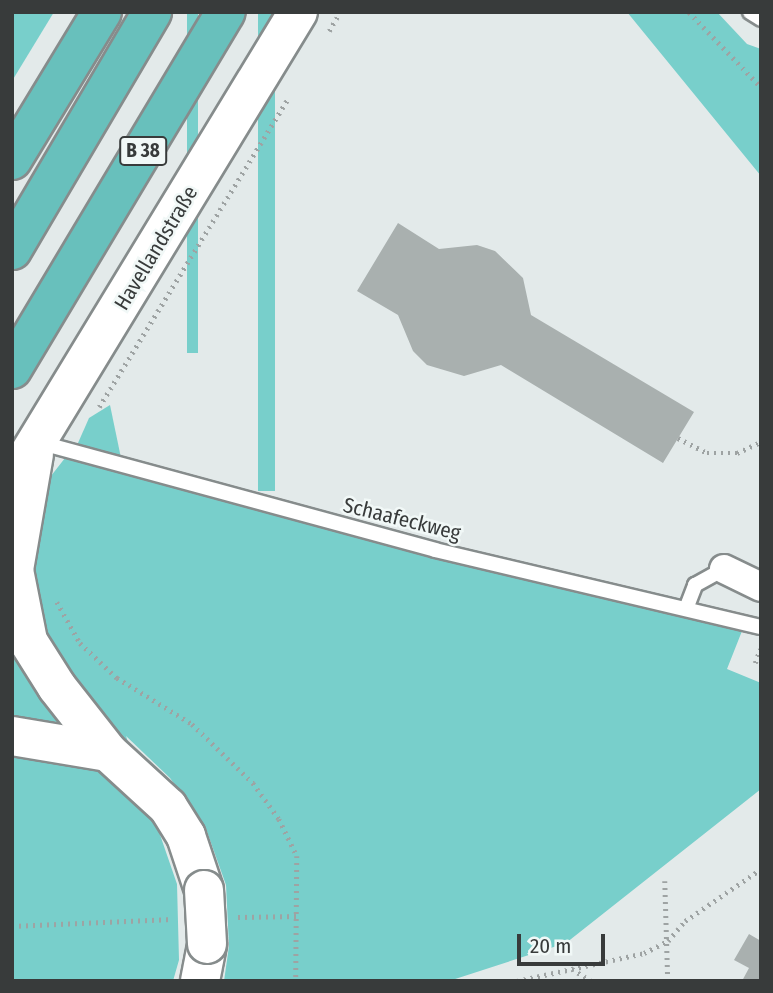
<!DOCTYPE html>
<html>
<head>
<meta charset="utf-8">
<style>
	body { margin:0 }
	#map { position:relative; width:773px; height:993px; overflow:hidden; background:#e3eaea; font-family:"Fira Sans Condensed",sans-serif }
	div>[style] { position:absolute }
	.green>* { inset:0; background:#78cfcb; transform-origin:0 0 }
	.building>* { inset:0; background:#a9b0af }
	.path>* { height:4.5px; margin-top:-2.25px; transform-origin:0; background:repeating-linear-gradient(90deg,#9ea3a3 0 2px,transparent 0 7px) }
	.roads { filter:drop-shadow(2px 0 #868c8c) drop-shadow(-2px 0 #868c8c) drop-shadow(0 2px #868c8c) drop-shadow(0 -2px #868c8c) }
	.service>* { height:14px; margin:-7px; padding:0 7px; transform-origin:7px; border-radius:7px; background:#fff }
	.minor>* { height:28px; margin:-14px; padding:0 14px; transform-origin:14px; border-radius:14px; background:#fff }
	.secondary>* { height:38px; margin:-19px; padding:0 19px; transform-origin:19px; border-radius:19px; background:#fff }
	.trunk>* { height:38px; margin:-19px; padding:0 19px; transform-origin:19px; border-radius:19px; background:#68c0bc }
	.bridges { filter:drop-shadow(2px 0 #868c8c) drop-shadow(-2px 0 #868c8c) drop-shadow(0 2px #868c8c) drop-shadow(0 -2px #868c8c) }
	.secondary-bridge>* { height:38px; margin:-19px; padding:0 19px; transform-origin:19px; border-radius:19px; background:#fff }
	span { translate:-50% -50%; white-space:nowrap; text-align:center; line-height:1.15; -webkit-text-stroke:5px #f1f8f7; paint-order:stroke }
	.shield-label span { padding:2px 5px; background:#f1f8f7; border:2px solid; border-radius:5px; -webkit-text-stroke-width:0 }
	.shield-label { font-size:19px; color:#383b3b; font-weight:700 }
	.street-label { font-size:21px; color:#383b3b }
	.frame { position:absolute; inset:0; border:14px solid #383b3b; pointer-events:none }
	.scale { position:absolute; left:517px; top:934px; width:88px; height:32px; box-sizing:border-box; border:4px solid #383b3b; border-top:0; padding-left:9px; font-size:21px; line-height:24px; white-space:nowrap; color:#383b3b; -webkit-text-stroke:5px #f1f8f7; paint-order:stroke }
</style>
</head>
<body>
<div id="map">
	<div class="green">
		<i style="clip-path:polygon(12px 12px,54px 12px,12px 81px)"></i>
		<i style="left:187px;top:12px;width:11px;height:341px"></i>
		<i style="left:258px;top:12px;width:17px;height:479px"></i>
		<i style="clip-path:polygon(627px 12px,717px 12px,747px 44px,761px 49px,761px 176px)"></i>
		<i style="clip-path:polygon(110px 405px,121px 458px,79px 449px,78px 443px,89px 418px)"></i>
		<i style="clip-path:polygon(65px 458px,396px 548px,742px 631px,727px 669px,761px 683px,761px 789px,566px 943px,449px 981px,224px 981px,229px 946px,226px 885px,205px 826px,170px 778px,126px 736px,177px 884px,179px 960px,173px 981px,12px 981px,12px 526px)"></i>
	</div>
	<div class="building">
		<i style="clip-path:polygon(398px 223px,439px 249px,477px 245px,495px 251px,523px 278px,531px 315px,694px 412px,663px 463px,501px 365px,464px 376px,427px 365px,413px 351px,398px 315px,357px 291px)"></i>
		<i style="clip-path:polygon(749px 934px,761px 941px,761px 981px,742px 981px,749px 968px,734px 960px)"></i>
	</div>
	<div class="path">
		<i style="left:689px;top:12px;width:104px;rotate:46.2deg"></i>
		<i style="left:329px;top:31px;width:22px;rotate:-60deg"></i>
		<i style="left:99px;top:407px;width:361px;rotate:-58.5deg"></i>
		<i style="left:678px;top:438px;width:33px;rotate:27deg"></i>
		<i style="left:707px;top:453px;width:30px"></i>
		<i style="left:737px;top:453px;width:26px;rotate:-25deg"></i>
		<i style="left:57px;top:602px;width:47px;rotate:60.7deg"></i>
		<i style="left:80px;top:643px;width:51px;rotate:43.4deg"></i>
		<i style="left:117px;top:678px;width:88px;rotate:31.5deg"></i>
		<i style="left:192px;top:724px;width:85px;rotate:44deg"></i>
		<i style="left:253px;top:783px;width:44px;rotate:54.2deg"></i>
		<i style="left:279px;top:819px;width:41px;rotate:64.1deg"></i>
		<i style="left:297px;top:856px;width:125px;rotate:90.5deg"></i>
		<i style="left:755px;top:663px;width:15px;rotate:-70deg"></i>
		<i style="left:665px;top:881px;width:100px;rotate:88.3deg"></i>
		<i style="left:238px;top:917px;width:62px;rotate:-0.9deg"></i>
		<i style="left:12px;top:926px;width:161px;rotate:-2.5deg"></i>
		<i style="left:572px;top:969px;width:22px;rotate:32deg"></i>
		<i style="left:517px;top:981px;width:130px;rotate:-12.4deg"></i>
		<i style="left:644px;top:953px;width:27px;rotate:-27deg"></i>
		<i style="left:668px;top:941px;width:26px;rotate:-50deg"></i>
		<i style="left:685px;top:921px;width:92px;rotate:-34.4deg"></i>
	</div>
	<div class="roads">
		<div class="service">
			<i style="left:750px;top:12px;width:13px;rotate:32deg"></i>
			<i style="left:38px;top:442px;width:411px;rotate:15.2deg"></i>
			<i style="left:435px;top:550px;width:335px;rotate:13.3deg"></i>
			<i style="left:686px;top:609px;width:26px;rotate:-69deg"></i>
			<i style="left:695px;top:585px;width:33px;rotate:-29deg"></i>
		</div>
		<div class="minor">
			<i style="left:724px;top:569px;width:41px;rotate:25.9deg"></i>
		</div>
		<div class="secondary">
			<i style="left:34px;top:454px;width:118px;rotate:99.8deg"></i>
			<i style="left:14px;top:570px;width:72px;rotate:78.8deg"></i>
			<i style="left:28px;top:641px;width:54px;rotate:57.8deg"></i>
			<i style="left:57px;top:687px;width:83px;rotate:51.9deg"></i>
			<i style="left:108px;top:752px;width:81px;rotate:42.5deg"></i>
			<i style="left:168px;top:807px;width:34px;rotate:58deg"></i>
			<i style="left:186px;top:836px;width:57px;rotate:71.6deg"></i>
			<i style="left:12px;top:482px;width:550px;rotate:-58.68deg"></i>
			<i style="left:12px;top:736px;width:97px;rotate:9.5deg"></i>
			<i style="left:200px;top:981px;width:38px;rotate:-79deg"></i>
		</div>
		<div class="trunk">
			<i style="left:12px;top:160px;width:173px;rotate:-58.7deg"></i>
			<i style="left:12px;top:250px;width:276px;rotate:-59.5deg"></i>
			<i style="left:12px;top:369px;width:416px;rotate:-59.1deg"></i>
		</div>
	</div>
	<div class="bridges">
		<div class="secondary-bridge">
			<i style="left:204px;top:890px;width:54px;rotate:86.8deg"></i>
		</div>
	</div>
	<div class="shield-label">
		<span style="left:143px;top:151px">B 38</span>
	</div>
	<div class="street-label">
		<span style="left:156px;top:248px;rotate:-59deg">Havellandstraße</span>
		<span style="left:402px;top:519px;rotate:14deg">Schaafeckweg</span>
	</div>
	<div class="frame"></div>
	<div class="scale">20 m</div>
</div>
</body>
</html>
